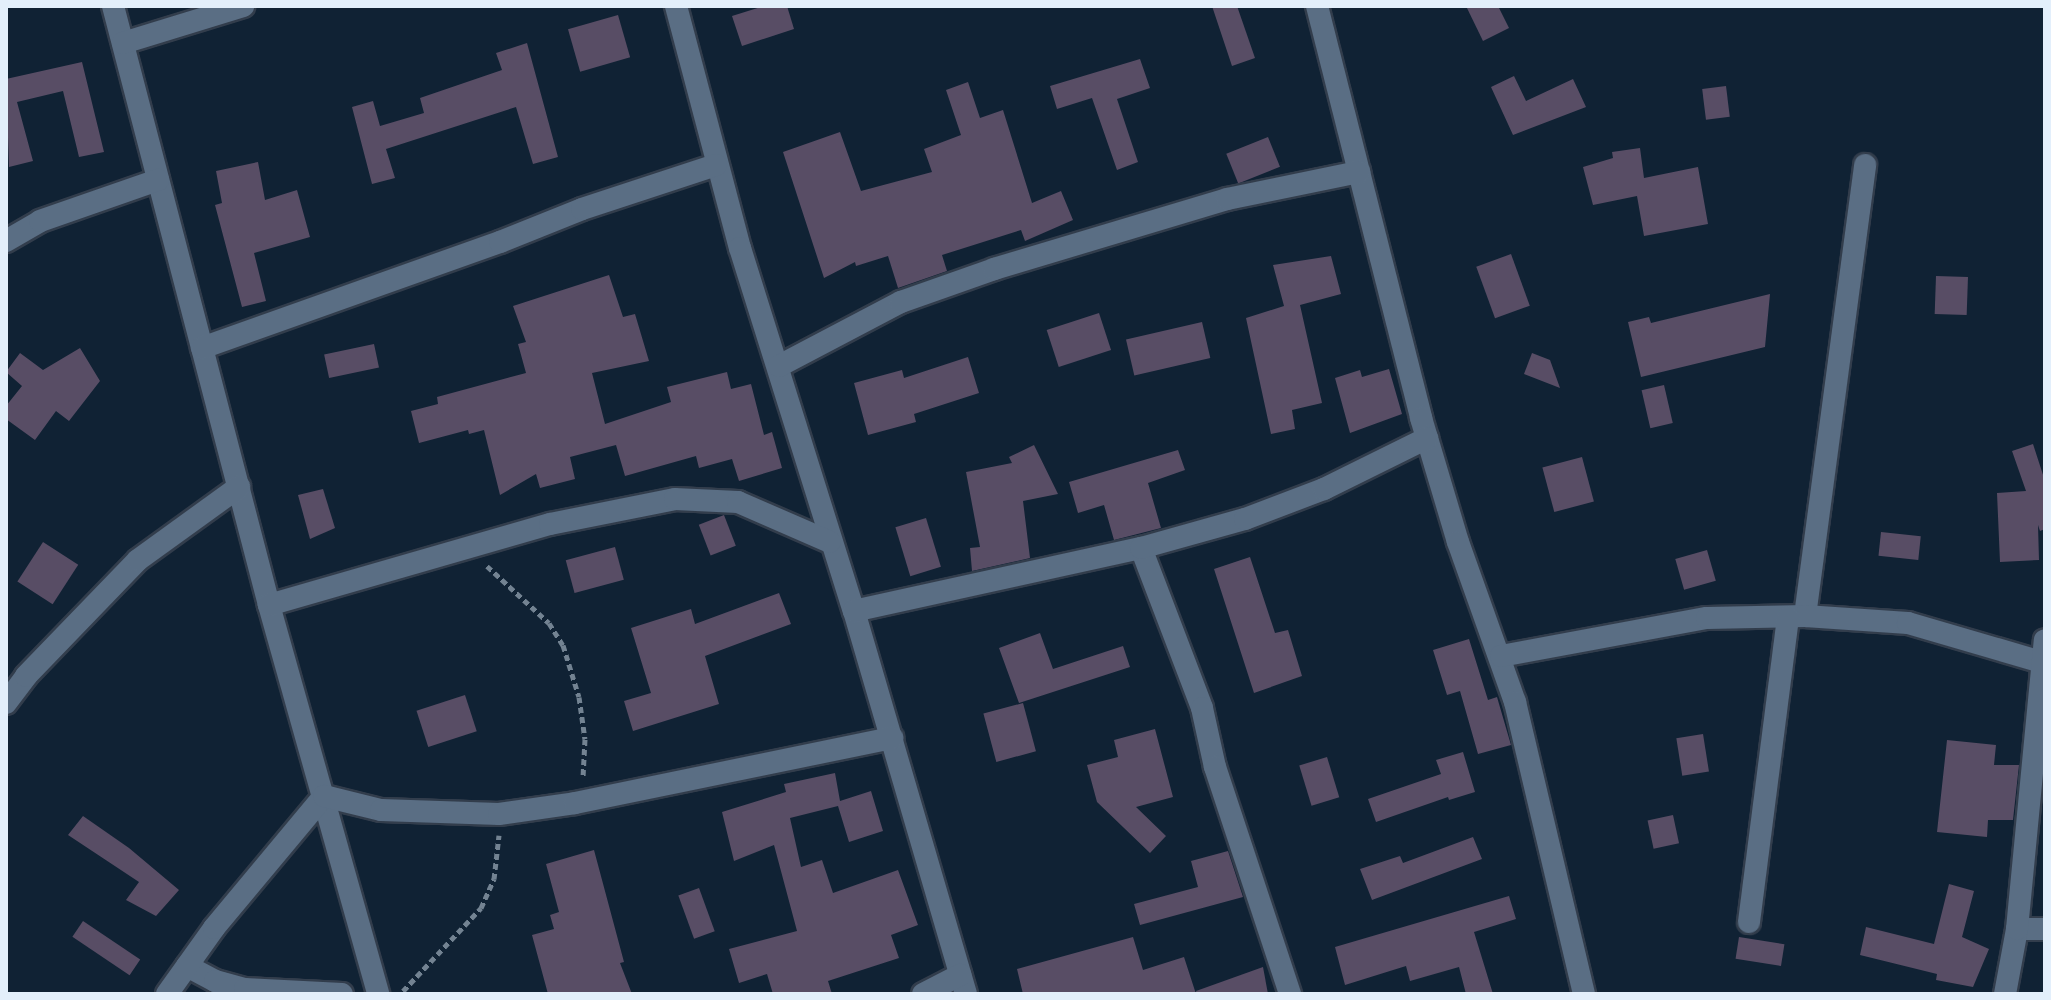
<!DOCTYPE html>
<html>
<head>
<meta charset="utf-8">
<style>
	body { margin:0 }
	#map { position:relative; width:2051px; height:1000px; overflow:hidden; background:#102234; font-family:"Fira Sans Condensed",sans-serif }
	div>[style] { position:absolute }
	.building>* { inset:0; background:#584d65; transform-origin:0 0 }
	.path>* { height:5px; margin-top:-2.5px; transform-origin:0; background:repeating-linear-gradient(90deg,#738392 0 6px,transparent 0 10px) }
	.roads { filter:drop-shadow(2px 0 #323d4c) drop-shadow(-2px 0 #323d4c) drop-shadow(0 2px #323d4c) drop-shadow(0 -2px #323d4c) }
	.minor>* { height:22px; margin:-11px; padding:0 11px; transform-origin:11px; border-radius:11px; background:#5a6e84 }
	span { translate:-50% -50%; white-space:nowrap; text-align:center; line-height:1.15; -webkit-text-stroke:6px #050b13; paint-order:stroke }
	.frame { position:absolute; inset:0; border:8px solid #e3effb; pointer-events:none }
</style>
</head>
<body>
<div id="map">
	<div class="building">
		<i style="clip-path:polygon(764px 6px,787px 6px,794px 29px,742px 46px,732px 16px)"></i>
		<i style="clip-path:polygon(1212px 6px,1237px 6px,1255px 58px,1232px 66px)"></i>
		<i style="clip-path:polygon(1466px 6px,1498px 6px,1509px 28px,1483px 41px)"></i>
		<i style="left:618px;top:15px;width:44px;height:52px;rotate:74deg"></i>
		<i style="clip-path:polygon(527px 43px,558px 157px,533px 164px,516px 107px,386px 149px,395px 178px,372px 184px,352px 107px,373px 101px,380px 126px,424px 113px,420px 98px,502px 70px,496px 53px)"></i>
		<i style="clip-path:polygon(1140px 59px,1150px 88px,1117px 99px,1138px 162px,1117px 170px,1092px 98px,1057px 109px,1050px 86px)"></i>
		<i style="clip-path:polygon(82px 62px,104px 152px,79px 157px,63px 91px,17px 102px,33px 161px,9px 167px,6px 79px)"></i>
		<i style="clip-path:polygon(1514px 76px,1526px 101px,1573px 79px,1586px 107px,1513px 135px,1491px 87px)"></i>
		<i style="clip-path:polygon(968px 82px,980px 118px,1003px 110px,1032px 203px,1061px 191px,1073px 220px,1025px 241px,1021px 230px,942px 255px,947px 271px,898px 288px,888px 256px,856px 266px,855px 262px,824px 278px,783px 152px,840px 132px,861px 191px,932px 172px,924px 149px,961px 135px,946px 90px)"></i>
		<i style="left:1726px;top:86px;width:31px;height:24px;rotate:83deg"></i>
		<i style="left:1268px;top:137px;width:32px;height:45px;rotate:68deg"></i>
		<i style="clip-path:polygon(1640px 148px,1644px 178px,1698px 167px,1708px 224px,1644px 236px,1637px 196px,1593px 205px,1583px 167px,1613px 158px,1612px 152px)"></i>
		<i style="clip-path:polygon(258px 162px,265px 200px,297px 190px,310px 237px,254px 253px,266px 301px,242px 307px,215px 205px,222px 203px,216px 171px)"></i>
		<i style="left:1511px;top:254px;width:55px;height:37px;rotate:70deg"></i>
		<i style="clip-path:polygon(1331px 256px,1341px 294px,1300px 305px,1322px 403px,1292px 410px,1295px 429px,1271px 434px,1246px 318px,1284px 306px,1273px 265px)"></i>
		<i style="clip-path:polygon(609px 275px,623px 317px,635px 314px,649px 361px,592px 373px,605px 424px,671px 402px,667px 387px,727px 372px,731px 389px,751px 384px,764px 435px,772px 432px,782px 468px,739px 481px,732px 459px,699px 468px,696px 456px,625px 476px,616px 445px,570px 457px,575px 479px,540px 488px,536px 474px,500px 495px,484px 430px,469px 434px,468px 430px,419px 443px,411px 411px,438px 404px,437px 397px,526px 373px,518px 344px,526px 342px,513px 306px)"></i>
		<i style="left:1936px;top:276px;width:32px;height:38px;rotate:2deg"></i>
		<i style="clip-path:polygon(1770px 294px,1765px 347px,1641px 377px,1628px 322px,1649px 317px,1651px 323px)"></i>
		<i style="left:1099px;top:313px;width:39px;height:55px;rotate:72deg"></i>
		<i style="left:1202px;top:322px;width:37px;height:78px;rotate:77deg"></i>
		<i style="left:374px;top:344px;width:24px;height:51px;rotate:78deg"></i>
		<i style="clip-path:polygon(80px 348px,100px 381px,69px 421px,56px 411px,35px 440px,6px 419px,6px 406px,22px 386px,6px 372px,20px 353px,43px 370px)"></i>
		<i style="clip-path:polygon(1532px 353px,1550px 360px,1560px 388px,1524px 374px)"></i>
		<i style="clip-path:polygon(968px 357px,979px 393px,914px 414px,916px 422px,868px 435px,854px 383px,902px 370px,904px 378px)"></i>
		<i style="clip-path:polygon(1389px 369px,1402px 414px,1350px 433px,1335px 378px,1360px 370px,1362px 377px)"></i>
		<i style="left:1664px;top:385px;width:39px;height:23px;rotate:77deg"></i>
		<i style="clip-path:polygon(2033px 444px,2045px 481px,2045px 529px,2040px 531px,2038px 525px,2039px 560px,2000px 562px,1997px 493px,2026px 491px,2012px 451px)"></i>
		<i style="clip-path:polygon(1034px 445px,1058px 494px,1023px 501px,1030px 558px,972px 571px,970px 548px,980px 547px,966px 472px,1012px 463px,1009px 457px)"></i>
		<i style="clip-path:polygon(1178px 450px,1185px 470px,1148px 483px,1161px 528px,1114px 540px,1104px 505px,1078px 513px,1069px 482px)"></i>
		<i style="left:1582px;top:457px;width:46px;height:41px;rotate:75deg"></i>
		<i style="clip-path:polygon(323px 489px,335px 528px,310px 539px,298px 495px)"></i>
		<i style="left:724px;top:515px;width:33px;height:27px;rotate:69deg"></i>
		<i style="left:926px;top:518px;width:51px;height:32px;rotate:73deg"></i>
		<i style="left:1881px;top:532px;width:40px;height:24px;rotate:6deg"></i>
		<i style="left:43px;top:542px;width:42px;height:47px;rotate:33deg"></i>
		<i style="left:615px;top:547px;width:34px;height:51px;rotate:75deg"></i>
		<i style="left:1707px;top:550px;width:32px;height:33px;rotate:74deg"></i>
		<i style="clip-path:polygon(1250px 557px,1275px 633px,1288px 630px,1302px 676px,1254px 693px,1214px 569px)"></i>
		<i style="clip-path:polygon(779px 593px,791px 624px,705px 656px,719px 704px,633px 731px,624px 701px,651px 693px,631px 628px,691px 609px,695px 624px)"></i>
		<i style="clip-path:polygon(1040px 633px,1053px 669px,1123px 646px,1130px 667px,1019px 703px,999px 648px)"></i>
		<i style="clip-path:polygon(1469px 639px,1488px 700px,1497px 697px,1511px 745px,1478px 754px,1460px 691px,1447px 695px,1433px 650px)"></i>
		<i style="left:465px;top:695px;width:38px;height:51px;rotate:72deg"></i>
		<i style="left:1023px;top:703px;width:50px;height:41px;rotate:75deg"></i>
		<i style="clip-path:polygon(1155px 729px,1173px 797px,1136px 807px,1166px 836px,1150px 853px,1097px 802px,1087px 765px,1118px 757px,1114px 740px)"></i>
		<i style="left:1703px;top:734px;width:38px;height:27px;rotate:81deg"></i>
		<i style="clip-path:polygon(1947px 740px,1996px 745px,1994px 765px,2019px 765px,2013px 820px,1988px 820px,1987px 837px,1937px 832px)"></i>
		<i style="clip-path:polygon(1463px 752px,1475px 792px,1449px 800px,1448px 797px,1376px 822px,1368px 799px,1441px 774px,1436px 760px)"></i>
		<i style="left:1327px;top:757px;width:42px;height:29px;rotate:73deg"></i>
		<i style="clip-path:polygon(835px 773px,840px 801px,871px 791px,883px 831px,849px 842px,838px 806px,790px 818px,801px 867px,822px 860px,833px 893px,898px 870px,918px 925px,891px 935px,899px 958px,828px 981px,832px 994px,773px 994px,767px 974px,739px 983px,729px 949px,797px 931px,774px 845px,734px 861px,722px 812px,786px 792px,784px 784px)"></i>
		<i style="left:1673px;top:815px;width:29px;height:26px;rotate:78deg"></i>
		<i style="clip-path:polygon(83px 816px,129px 848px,179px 890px,156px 916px,126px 900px,139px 882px,68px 835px)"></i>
		<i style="clip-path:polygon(1473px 837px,1482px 859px,1372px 900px,1360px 869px,1400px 856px,1403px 863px)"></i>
		<i style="clip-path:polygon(594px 850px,624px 962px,620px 963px,632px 994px,548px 994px,532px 935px,554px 929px,550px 915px,559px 912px,546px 864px)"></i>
		<i style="clip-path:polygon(1228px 851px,1243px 897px,1140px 925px,1134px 904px,1198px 887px,1191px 861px)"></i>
		<i style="clip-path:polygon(1949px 884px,1974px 891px,1962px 937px,1989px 949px,1973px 987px,1936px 980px,1937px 974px,1860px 955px,1866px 927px,1934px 944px)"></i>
		<i style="left:699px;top:888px;width:46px;height:22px;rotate:70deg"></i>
		<i style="clip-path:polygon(1509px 896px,1516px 919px,1474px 932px,1493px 994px,1466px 994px,1459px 967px,1410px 981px,1406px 966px,1345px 985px,1335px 947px)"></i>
		<i style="left:83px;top:921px;width:69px;height:19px;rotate:34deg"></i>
		<i style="clip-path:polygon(1133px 937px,1143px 970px,1184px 957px,1196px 994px,1023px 994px,1017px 969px)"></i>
		<i style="left:1739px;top:937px;width:46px;height:22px;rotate:9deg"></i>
		<i style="clip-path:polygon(1263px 967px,1268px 994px,1197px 994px,1196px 991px)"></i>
	</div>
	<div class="path">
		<i style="left:487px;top:566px;width:84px;rotate:42.6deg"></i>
		<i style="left:549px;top:623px;width:26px;rotate:58deg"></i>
		<i style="left:563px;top:645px;width:54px;rotate:72.9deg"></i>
		<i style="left:579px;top:697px;width:42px;rotate:81.9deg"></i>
		<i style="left:585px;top:739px;width:38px;rotate:93deg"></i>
		<i style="left:403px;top:991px;width:114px;rotate:-46.8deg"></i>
		<i style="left:481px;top:908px;width:32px;rotate:-66deg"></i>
		<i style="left:494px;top:879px;width:44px;rotate:-83.5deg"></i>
	</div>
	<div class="roads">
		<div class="minor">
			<i style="left:113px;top:6px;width:619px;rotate:75.4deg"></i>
			<i style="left:269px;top:605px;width:404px;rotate:74.3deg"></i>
			<i style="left:676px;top:6px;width:250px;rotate:75.2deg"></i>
			<i style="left:740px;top:248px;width:380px;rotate:72.6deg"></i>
			<i style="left:854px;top:611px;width:399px;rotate:73.7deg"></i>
			<i style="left:1317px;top:6px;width:425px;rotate:75.8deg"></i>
			<i style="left:1421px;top:418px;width:129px;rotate:73.4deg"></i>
			<i style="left:1458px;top:542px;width:170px;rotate:70.4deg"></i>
			<i style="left:1515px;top:702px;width:300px;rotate:76.7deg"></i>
			<i style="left:123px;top:43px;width:126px;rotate:-17.1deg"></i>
			<i style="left:6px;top:241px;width:39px;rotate:-30deg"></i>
			<i style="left:40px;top:221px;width:125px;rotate:-19.2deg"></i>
			<i style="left:202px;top:348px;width:316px;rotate:-19.6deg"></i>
			<i style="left:500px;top:242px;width:88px;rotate:-21.9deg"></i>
			<i style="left:582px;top:209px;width:141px;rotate:-18.2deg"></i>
			<i style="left:779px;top:366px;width:138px;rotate:-27.7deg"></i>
			<i style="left:901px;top:302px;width:99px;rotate:-19.5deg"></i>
			<i style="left:994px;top:269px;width:243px;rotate:-16.7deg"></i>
			<i style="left:1227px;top:199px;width:135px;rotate:-11.6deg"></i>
			<i style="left:1141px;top:548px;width:171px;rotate:69.1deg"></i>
			<i style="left:1202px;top:708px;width:60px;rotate:77.6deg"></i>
			<i style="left:1215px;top:767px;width:239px;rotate:71.7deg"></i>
			<i style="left:269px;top:605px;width:292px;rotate:-16.1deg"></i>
			<i style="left:550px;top:524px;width:127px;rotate:-11.3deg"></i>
			<i style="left:675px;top:499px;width:63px;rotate:2.7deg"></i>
			<i style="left:738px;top:502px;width:100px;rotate:23.5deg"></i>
			<i style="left:854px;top:611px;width:294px;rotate:-12.4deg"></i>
			<i style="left:1141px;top:548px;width:108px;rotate:-15.6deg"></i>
			<i style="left:1245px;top:519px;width:85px;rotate:-20.8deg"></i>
			<i style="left:1324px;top:489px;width:115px;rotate:-26.3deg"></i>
			<i style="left:1805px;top:616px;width:455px;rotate:-82.4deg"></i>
			<i style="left:1501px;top:656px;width:209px;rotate:-10.5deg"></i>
			<i style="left:1707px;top:618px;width:98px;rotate:-1.2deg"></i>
			<i style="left:1805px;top:616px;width:103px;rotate:3.9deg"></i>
			<i style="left:1908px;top:623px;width:139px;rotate:16.3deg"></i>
			<i style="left:6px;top:703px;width:34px;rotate:-53deg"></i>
			<i style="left:26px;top:676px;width:161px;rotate:-46deg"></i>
			<i style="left:138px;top:560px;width:125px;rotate:-35.9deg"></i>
			<i style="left:1749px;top:922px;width:307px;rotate:-82.7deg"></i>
			<i style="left:2017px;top:929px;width:28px"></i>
			<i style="left:187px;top:966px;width:32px;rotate:28deg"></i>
			<i style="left:215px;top:981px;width:31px;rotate:15deg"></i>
			<i style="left:245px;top:989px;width:97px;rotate:3deg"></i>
			<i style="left:167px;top:994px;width:81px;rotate:-54.5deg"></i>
			<i style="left:214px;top:928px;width:172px;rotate:-50.2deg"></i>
			<i style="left:324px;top:796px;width:59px;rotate:13.8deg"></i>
			<i style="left:381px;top:810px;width:118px;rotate:1.9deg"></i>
			<i style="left:499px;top:814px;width:77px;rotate:-8.2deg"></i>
			<i style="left:575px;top:803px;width:324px;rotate:-11.6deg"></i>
			<i style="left:923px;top:994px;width:42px;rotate:-27.2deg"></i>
			<i style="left:2005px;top:994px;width:66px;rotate:-79.5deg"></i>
			<i style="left:2017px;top:929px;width:290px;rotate:-84.5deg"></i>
		</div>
	</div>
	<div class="frame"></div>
</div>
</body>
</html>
